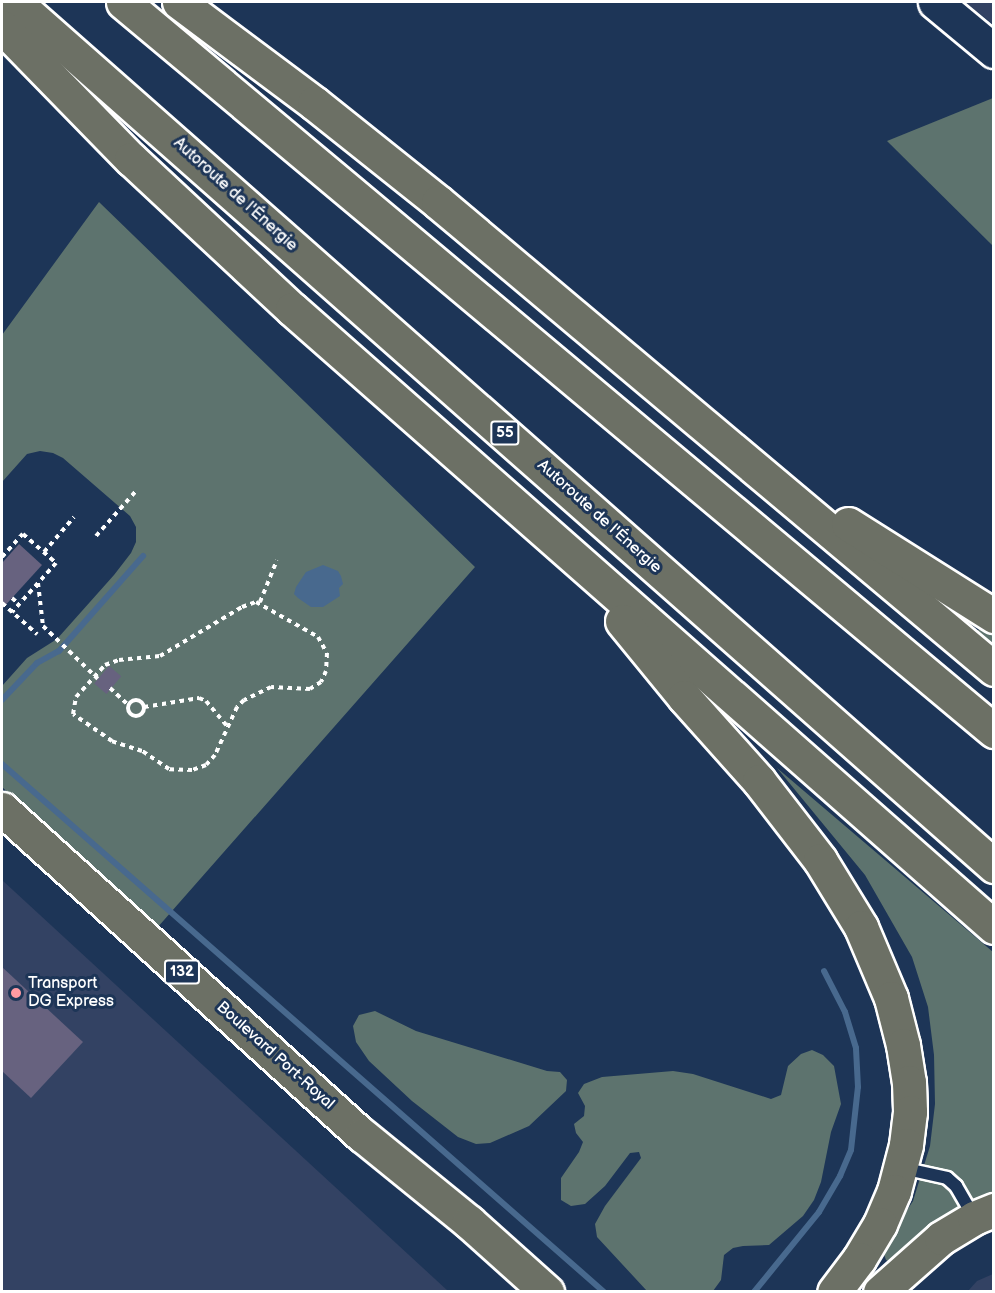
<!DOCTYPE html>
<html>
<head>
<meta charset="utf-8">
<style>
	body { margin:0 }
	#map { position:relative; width:995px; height:1293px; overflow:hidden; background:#1d3557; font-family:"Balsamiq Sans",sans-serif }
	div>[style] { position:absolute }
	.built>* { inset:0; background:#334263 }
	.green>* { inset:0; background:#5d736e }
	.water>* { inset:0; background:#48698e }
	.stream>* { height:6px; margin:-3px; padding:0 3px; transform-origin:3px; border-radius:3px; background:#48698e }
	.building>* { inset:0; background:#67627f; transform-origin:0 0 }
	.path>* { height:4px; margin-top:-2px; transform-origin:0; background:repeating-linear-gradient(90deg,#fff 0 4.5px,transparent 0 9px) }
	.path>.ring { margin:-2px; padding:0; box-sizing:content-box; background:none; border:4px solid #fff; border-radius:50% }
	.roads { filter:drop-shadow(2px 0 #fff) drop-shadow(-2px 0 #fff) drop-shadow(0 2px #fff) drop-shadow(0 -2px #fff) }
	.lane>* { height:12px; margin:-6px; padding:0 6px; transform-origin:6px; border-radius:6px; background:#1d3557 }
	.secondary>* { height:33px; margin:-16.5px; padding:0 16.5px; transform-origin:16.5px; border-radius:16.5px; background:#1d3557 }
	.primary>* { height:33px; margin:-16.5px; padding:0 16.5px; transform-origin:16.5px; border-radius:16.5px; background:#6c7065 }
	.highway>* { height:33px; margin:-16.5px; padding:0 16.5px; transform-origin:16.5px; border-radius:16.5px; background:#6c7065 }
	.dots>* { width:16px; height:16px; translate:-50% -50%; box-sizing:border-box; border:3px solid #1d3557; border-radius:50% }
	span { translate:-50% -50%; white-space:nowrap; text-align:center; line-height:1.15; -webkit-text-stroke:6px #1d3557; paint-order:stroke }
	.shield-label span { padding:2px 4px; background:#1d3557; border:2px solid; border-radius:4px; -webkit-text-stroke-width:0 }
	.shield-label { font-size:15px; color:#fff; font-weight:700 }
	.street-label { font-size:16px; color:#fff }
	.poi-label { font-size:16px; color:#fff }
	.left { translate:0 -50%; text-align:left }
	.frame { position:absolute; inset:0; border:3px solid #fff; pointer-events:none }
</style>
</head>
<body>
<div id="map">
	<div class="built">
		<i style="clip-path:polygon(965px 2px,993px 2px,993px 24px)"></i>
		<i style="clip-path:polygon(2px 880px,448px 1291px,2px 1291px)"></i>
		<i style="clip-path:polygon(993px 1274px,993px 1291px,968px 1291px,977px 1281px)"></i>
	</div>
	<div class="green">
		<i style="clip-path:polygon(993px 98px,993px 246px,887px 141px)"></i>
		<i style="clip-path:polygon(99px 202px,475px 567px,157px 928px,2px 787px,2px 686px,27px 658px,57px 639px,114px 575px,131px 553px,136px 542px,136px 527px,130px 516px,63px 458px,53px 453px,40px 451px,27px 454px,2px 482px,2px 335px)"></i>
		<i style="clip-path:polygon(985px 627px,993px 631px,993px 651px,977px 635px,978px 630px)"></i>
		<i style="clip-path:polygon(777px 768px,993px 952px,993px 1198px,892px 1263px,886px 1260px,882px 1249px,913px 1201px,930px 1146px,935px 1104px,934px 1055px,928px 1007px,912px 957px,865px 875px)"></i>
		<i style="clip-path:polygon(375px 1011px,416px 1031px,547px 1071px,560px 1072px,567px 1080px,566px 1091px,529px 1126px,490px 1143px,476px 1144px,458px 1137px,412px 1101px,369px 1061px,356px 1042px,353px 1026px,359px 1015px)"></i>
		<i style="clip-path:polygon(812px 1050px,823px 1055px,834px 1066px,841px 1104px,831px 1132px,821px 1182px,814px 1200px,803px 1216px,769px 1245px,743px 1246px,733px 1248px,724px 1255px,721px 1280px,713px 1291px,647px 1291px,597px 1237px,595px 1224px,605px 1206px,641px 1158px,639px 1152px,630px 1153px,605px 1186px,585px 1204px,571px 1206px,561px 1200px,561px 1178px,579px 1152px,583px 1142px,576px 1133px,574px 1124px,584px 1116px,585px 1106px,578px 1093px,584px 1084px,602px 1077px,673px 1071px,693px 1074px,771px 1099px,781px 1095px,788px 1066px,801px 1054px)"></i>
	</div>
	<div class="water">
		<i style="clip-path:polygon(323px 565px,338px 571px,341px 576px,343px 584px,339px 588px,340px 596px,323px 607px,311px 607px,298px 598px,294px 594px,296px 587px,306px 572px)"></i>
	</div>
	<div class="stream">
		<i style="left:2px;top:700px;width:51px;rotate:-46.6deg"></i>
		<i style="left:37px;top:663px;width:25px;rotate:-29deg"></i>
		<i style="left:59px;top:651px;width:127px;rotate:-48.5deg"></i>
		<i style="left:2px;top:764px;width:801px;rotate:41.25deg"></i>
		<i style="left:754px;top:1292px;width:103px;rotate:-50.9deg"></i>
		<i style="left:819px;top:1212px;width:42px;rotate:-59.7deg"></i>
		<i style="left:840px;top:1176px;width:28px;rotate:-67deg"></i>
		<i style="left:851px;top:1150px;width:63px;rotate:-83.7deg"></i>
		<i style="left:858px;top:1087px;width:39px;rotate:-93deg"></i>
		<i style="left:856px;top:1048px;width:38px;rotate:-107deg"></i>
		<i style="left:845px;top:1012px;width:46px;rotate:-117.1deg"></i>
	</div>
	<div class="building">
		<i style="clip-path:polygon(19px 544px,42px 565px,2px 609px,2px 563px)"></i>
		<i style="left:109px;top:666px;width:16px;height:23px;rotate:40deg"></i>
		<i style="clip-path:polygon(2px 967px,83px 1042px,31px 1098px,2px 1071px)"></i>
	</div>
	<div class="path">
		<i style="left:96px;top:536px;width:59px;rotate:-48.4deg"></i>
		<i style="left:44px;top:552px;width:46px;rotate:-49.4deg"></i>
		<i style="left:2px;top:557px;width:31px;rotate:-48deg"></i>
		<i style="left:23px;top:534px;width:44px;rotate:41.3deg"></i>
		<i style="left:56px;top:563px;width:66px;rotate:131.9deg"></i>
		<i style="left:38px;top:583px;width:43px;rotate:83.4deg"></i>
		<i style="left:43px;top:626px;width:76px;rotate:43.9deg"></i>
		<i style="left:12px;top:598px;width:9px;rotate:41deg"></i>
		<i style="left:256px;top:602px;width:71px;rotate:29.4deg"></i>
		<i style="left:318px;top:637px;width:18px;rotate:61deg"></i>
		<i style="left:327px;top:653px;width:18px;rotate:93deg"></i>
		<i style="left:326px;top:671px;width:12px;rotate:114deg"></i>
		<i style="left:321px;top:682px;width:13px;rotate:148deg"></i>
		<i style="left:310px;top:689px;width:39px;rotate:-177deg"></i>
		<i style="left:271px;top:687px;width:30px;rotate:154deg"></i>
		<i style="left:244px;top:700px;width:10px;rotate:135deg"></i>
		<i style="left:237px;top:707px;width:53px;rotate:114.6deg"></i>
		<i style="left:215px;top:755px;width:13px;rotate:132deg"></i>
		<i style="left:206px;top:765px;width:15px;rotate:160deg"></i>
		<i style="left:192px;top:770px;width:23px;rotate:-178deg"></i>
		<i style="left:169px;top:769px;width:32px;rotate:-146deg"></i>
		<i style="left:142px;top:751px;width:32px;rotate:-162deg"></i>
		<i style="left:112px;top:741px;width:47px;rotate:-145.3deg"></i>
		<i style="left:73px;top:714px;width:17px;rotate:-80deg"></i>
		<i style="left:76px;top:697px;width:43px;rotate:-47.8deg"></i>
		<i style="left:105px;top:665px;width:15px;rotate:-20deg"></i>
		<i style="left:119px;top:660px;width:41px;rotate:-5.6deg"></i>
		<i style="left:160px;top:656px;width:96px;rotate:-30.9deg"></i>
		<i style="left:242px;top:607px;width:15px;rotate:-20deg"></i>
		<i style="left:260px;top:602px;width:45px;rotate:-68deg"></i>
		<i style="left:2px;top:603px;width:47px;rotate:41.5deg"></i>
		<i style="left:110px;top:688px;width:25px;rotate:43deg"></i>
		<i class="ring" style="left:128px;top:700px;width:12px;height:12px"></i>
		<i style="left:144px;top:707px;width:56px;rotate:-9.3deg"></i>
		<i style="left:199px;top:698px;width:8px;rotate:23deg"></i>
		<i style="left:206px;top:701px;width:34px;rotate:50deg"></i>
	</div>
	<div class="roads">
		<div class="lane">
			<i style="left:902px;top:1168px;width:46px;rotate:12.5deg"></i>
			<i style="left:947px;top:1178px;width:12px;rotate:42deg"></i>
			<i style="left:956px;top:1186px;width:36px;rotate:60deg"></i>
		</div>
		<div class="secondary">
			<i style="left:935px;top:2px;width:77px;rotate:39.7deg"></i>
		</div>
		<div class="primary">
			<i style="left:2px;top:809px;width:486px;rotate:42.2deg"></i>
			<i style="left:362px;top:1135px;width:138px;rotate:39.1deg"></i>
			<i style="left:469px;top:1222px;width:105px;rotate:41.9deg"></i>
		</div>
		<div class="highway">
			<i style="left:15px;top:2px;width:1306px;rotate:41.43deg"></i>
			<i style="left:123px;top:2px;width:1136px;rotate:39.93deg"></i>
			<i style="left:179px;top:2px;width:169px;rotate:36.8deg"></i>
			<i style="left:314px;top:103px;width:159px;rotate:38.6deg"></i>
			<i style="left:438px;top:202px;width:726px;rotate:40.03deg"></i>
			<i style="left:2px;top:27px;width:185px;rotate:45.7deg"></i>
			<i style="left:131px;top:159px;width:220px;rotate:43deg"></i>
			<i style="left:292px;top:309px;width:935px;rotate:41.36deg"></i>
			<i style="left:848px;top:524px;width:173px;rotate:32.2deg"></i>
			<i style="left:622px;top:621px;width:98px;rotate:50.8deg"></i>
			<i style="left:684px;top:697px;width:113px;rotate:48.2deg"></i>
			<i style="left:759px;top:781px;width:100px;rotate:52.3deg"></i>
			<i style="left:820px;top:860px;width:79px;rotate:58.5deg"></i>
			<i style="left:861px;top:927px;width:77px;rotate:67.1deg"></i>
			<i style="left:891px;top:998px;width:49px;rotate:75.7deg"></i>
			<i style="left:903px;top:1045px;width:37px;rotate:81deg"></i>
			<i style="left:909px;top:1082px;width:30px;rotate:88deg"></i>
			<i style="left:910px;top:1112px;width:33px;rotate:97deg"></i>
			<i style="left:906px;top:1145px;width:48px;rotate:104.6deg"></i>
			<i style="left:894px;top:1191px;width:36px;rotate:113deg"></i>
			<i style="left:880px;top:1224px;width:41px;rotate:121deg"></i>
			<i style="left:859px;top:1259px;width:41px;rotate:127.1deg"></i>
			<i style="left:880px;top:1292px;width:81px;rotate:-41.5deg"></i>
			<i style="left:941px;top:1238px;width:39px;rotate:-31deg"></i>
			<i style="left:974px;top:1218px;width:22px;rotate:-22deg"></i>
		</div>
	</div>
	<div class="dots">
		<i style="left:16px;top:993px;background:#ff9aa2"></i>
	</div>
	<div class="shield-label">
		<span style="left:505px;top:433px">55</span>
		<span style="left:182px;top:972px">132</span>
	</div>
	<div class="street-label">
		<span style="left:235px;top:195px;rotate:42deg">Autoroute de l'Énergie</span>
		<span style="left:599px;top:517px;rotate:42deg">Autoroute de l'Énergie</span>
		<span style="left:275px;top:1056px;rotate:42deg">Boulevard Port-Royal</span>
	</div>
	<div class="poi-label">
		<span class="left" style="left:28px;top:993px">Transport<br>DG Express</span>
	</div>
	<div class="frame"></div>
</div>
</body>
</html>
